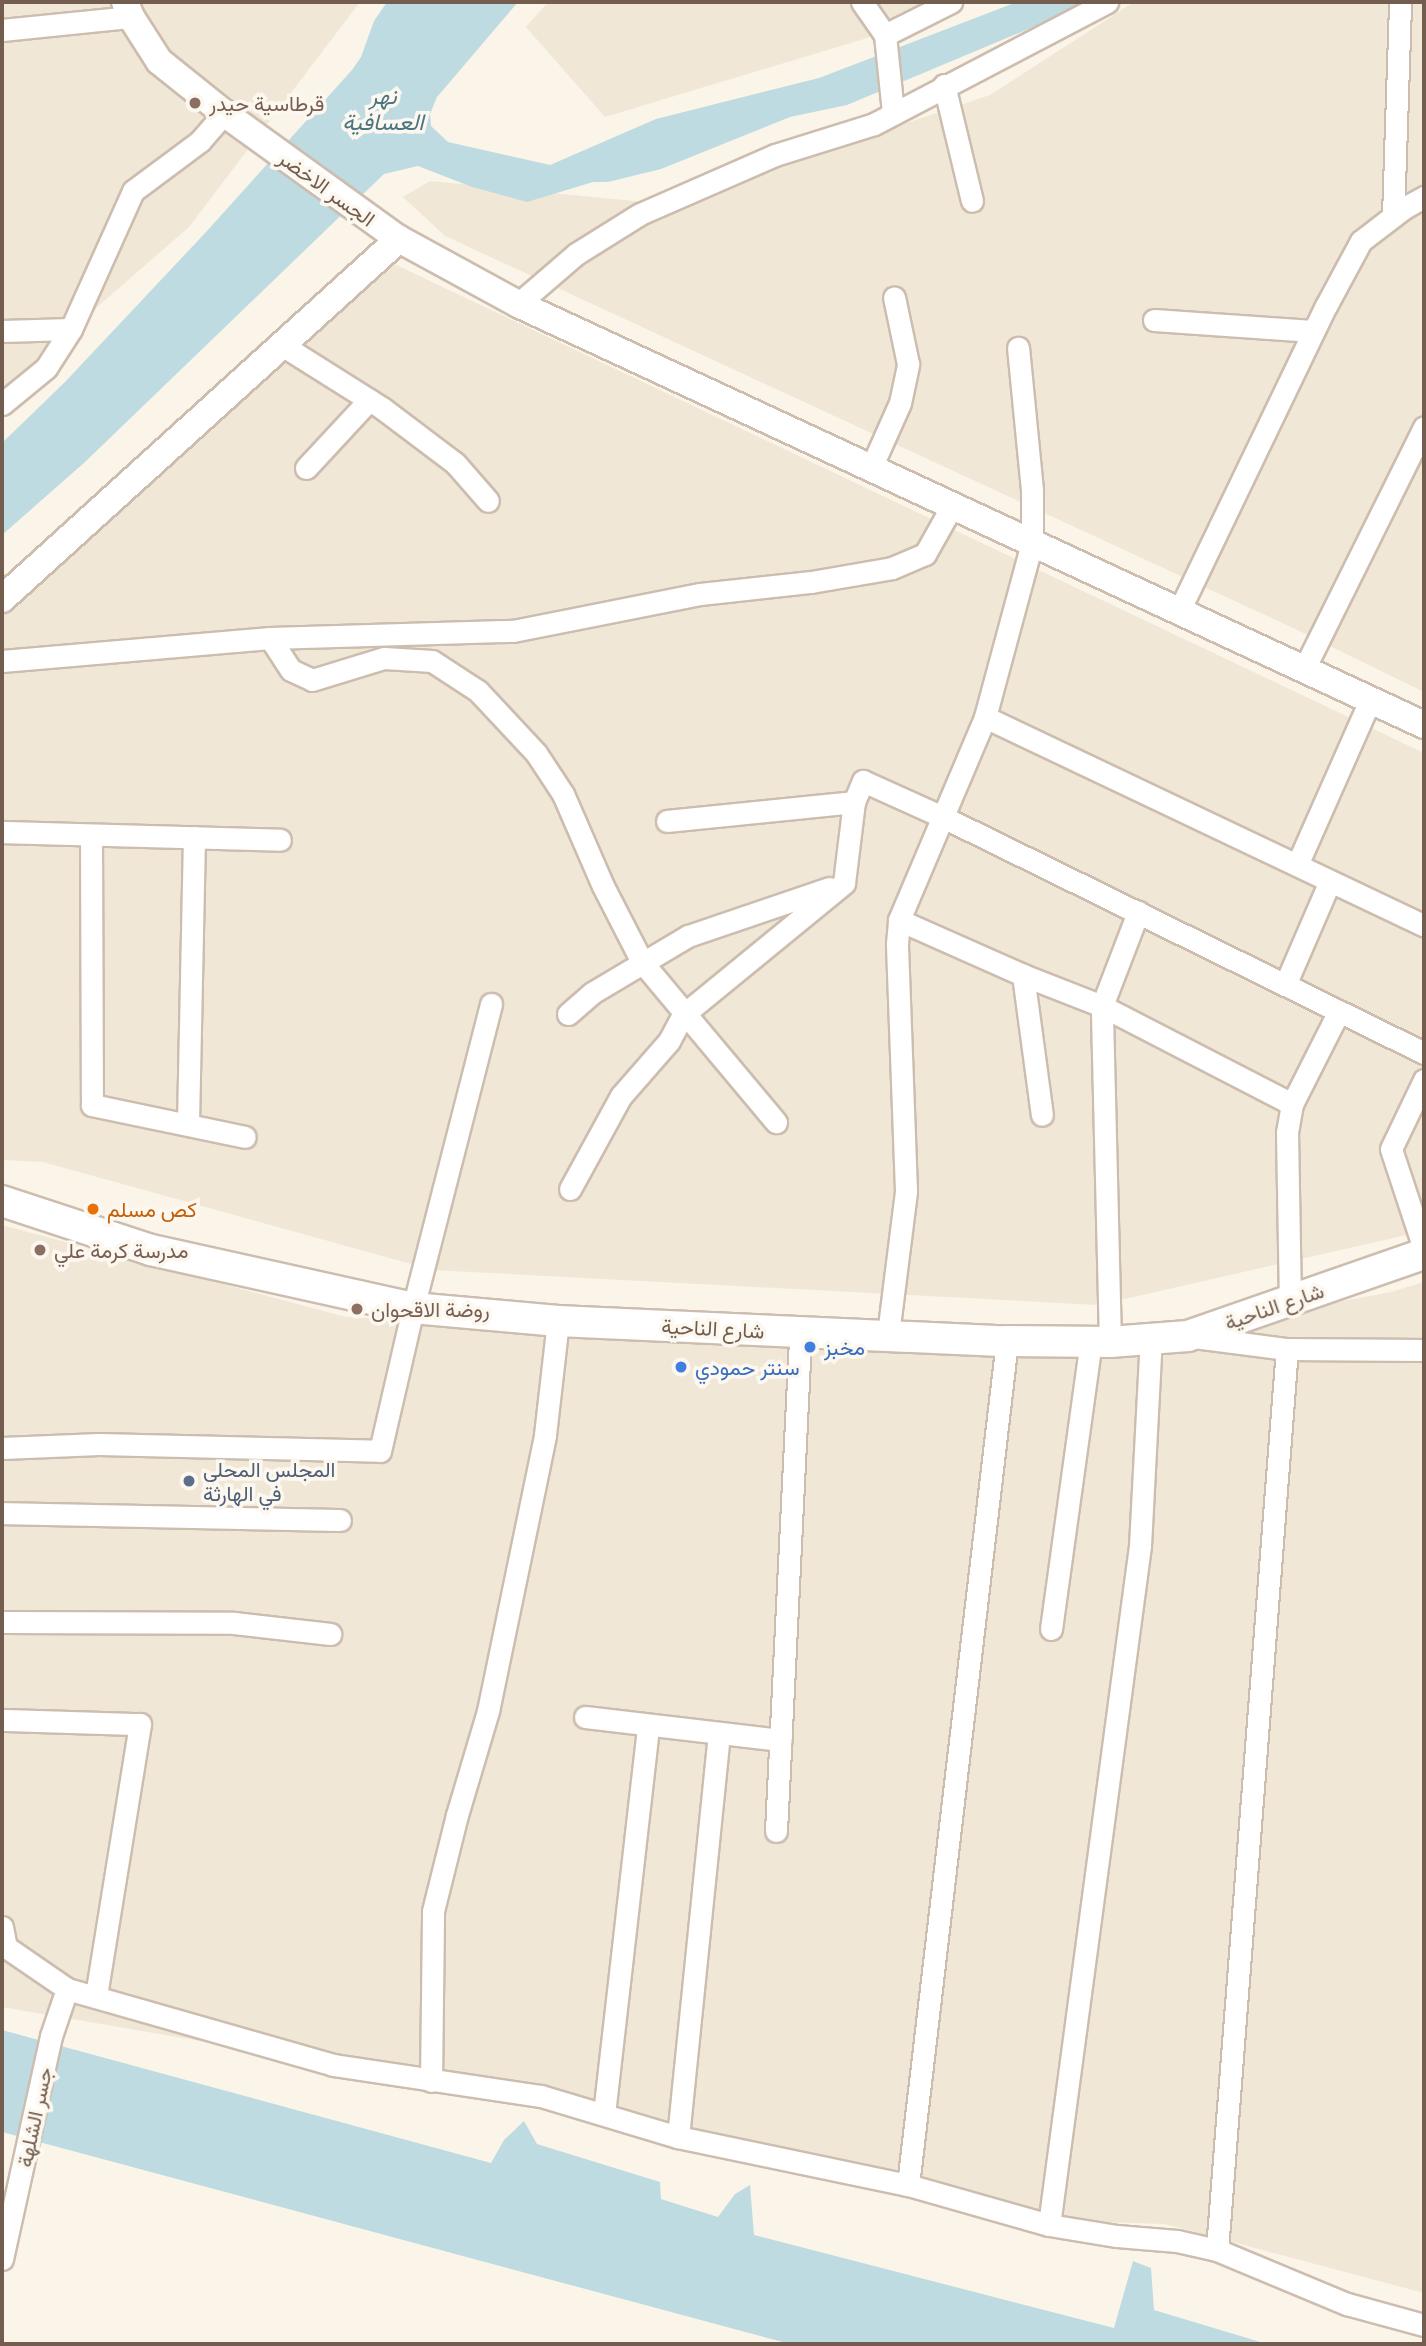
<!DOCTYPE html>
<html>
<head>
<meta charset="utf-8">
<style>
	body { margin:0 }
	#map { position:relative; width:1426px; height:2346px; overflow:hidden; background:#faf5e8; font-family:"IBM Plex Sans",Vazirmatn,sans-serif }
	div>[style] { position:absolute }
	.residential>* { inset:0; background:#f1e7d7 }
	.water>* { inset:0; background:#bedbe2 }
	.roads { filter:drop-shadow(2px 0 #ccbdaf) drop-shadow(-2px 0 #ccbdaf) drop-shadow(0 2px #ccbdaf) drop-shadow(0 -2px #ccbdaf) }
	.minor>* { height:21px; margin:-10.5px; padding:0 10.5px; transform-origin:10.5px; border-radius:10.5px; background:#fff }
	.tertiary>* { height:26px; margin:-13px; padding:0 13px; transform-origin:13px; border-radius:13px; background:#fff }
	.secondary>* { height:30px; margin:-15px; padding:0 15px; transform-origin:15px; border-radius:15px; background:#fff }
	.dots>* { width:19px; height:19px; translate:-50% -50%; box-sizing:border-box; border:4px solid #fdf8ef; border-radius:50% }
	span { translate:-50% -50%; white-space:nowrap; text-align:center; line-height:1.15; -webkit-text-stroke:7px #fdf8ef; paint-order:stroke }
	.education-label { font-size:21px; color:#785e54 }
	.left { translate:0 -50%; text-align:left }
	.street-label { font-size:21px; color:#725d4f }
	.food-label { font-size:21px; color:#c56008 }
	.shop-label { font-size:21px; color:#366cbe }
	.service-label { font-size:21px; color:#4e5e75 }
	.water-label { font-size:23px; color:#4a7683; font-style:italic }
	.frame { position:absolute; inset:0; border:4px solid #725d4f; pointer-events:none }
</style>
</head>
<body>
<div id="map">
	<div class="residential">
		<i style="clip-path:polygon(2px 2px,360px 2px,189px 227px,2px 390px)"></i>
		<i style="clip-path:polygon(548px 2px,950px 2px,864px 39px,605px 117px,526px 27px)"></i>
		<i style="clip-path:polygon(1134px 2px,1424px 2px,1424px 692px,1291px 627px,445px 236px,403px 197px,430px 181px,665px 204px,990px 95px)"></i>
		<i style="clip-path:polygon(388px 261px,1424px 753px,1424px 1231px,1098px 1305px,433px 1270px,43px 1162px,2px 1160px,2px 612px)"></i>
		<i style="clip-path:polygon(2px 1225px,346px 1317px,1065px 1353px,1391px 1292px,1424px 1282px,1424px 2293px,1165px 2224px,1047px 2220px,542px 2091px,276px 2054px,2px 2007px)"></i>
	</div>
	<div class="water">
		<i style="clip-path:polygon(387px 2px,518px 2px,437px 97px,430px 114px,431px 126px,448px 142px,550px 165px,656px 119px,819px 78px,1017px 2px,1083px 2px,1057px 17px,847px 105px,790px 117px,661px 169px,608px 182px,593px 182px,527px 202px,472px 187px,418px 166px,384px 174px,85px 462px,2px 535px,2px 443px,65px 382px,207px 231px,352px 70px,361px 57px,374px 21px)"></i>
		<i style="clip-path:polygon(2px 2030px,491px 2163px,504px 2140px,524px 2121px,537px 2144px,660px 2182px,661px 2199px,718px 2217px,735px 2194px,750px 2185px,754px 2235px,1114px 2328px,1133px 2261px,1151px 2268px,1154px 2310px,1267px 2344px,790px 2344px,2px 2132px)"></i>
	</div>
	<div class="roads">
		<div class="minor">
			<i style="left:862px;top:2px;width:40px;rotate:55.1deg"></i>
			<i style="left:885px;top:35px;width:77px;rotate:84.1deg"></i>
			<i style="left:2px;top:30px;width:130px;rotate:-5.8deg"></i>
			<i style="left:885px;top:35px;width:74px;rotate:-26.6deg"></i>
			<i style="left:944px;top:85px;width:119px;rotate:76.4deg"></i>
			<i style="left:1393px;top:216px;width:214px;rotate:-88.1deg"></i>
			<i style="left:518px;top:304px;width:77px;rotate:-40.8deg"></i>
			<i style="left:576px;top:254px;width:75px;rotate:-32deg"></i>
			<i style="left:640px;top:214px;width:147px;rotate:-23.6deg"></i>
			<i style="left:775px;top:155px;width:104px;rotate:-17.4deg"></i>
			<i style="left:874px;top:124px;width:263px;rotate:-27.6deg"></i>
			<i style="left:1154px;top:320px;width:159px;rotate:4deg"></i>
			<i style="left:2px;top:331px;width:69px;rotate:-1.7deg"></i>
			<i style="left:282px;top:345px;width:118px;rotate:32.2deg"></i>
			<i style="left:382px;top:408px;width:91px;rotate:37deg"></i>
			<i style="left:455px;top:463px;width:50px;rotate:49deg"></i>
			<i style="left:2px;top:404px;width:57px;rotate:-39.3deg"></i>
			<i style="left:46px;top:368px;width:46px;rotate:-57.3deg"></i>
			<i style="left:71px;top:329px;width:151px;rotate:-65.8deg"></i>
			<i style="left:133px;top:191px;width:84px;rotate:-36.7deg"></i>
			<i style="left:200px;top:141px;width:37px;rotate:-49deg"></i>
			<i style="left:306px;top:468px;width:93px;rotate:-47.2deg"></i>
			<i style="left:871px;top:468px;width:71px;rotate:-66deg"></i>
			<i style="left:900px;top:403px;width:40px;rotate:-78deg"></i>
			<i style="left:908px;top:364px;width:68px;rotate:-101.8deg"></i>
			<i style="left:1179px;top:611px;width:339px;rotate:-64.3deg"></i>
			<i style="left:1326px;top:306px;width:74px;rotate:-61.7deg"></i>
			<i style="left:1361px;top:241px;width:54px;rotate:-37.5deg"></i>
			<i style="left:1404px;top:208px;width:23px;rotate:-29deg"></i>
			<i style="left:270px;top:638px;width:38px;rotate:57deg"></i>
			<i style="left:291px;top:670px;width:23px;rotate:25deg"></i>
			<i style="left:312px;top:680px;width:75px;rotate:-17deg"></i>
			<i style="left:384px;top:658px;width:48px;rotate:3.6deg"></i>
			<i style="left:432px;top:661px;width:55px;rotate:33.1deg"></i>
			<i style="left:478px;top:691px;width:85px;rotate:46.9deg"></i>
			<i style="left:536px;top:753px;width:49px;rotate:56.6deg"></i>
			<i style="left:563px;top:794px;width:100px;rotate:66.5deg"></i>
			<i style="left:603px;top:886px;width:85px;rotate:62.8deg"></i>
			<i style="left:642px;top:962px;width:209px;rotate:50.1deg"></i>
			<i style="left:2px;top:661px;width:269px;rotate:-4.9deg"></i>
			<i style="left:270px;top:638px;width:243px;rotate:-1.7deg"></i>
			<i style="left:513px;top:631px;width:191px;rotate:-11.2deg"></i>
			<i style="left:700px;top:594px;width:112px;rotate:-6.2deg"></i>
			<i style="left:811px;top:582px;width:82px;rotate:-9.8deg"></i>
			<i style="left:892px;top:568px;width:36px;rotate:-23deg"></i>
			<i style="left:925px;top:554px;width:55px;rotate:-60.6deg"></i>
			<i style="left:1304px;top:669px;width:270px;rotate:-63.6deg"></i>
			<i style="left:985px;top:717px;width:486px;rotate:25.4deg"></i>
			<i style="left:667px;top:821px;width:188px;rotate:-5.8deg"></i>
			<i style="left:2px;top:832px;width:278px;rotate:1.6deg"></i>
			<i style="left:91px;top:835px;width:270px;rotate:89.8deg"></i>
			<i style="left:92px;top:1105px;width:156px;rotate:11.8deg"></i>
			<i style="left:1297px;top:865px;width:180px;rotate:-66.1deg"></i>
			<i style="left:899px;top:920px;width:136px;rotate:23.9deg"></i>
			<i style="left:1023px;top:975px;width:85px;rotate:21.4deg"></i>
			<i style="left:1102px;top:1006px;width:214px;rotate:27.3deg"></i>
			<i style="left:1292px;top:1104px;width:28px;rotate:100deg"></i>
			<i style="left:1287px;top:1132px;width:167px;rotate:89deg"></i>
			<i style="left:1023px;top:975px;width:141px;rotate:82.3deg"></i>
			<i style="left:1285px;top:985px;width:113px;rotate:-66.6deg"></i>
			<i style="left:568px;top:1014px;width:32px;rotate:-41deg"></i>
			<i style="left:592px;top:993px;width:112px;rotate:-30.7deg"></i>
			<i style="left:688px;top:936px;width:149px;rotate:-18.8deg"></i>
			<i style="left:1424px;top:1080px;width:76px;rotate:115.6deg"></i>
			<i style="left:1391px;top:1149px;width:105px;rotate:71.7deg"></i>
			<i style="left:1292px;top:1104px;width:104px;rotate:-63.2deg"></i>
			<i style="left:188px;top:1123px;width:286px;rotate:-88.8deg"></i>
			<i style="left:570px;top:1189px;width:106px;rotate:-61.3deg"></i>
			<i style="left:621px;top:1096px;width:73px;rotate:-48.9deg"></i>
			<i style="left:669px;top:1041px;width:30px;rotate:-62deg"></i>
			<i style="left:683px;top:1015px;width:208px;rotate:-39.3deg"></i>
			<i style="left:844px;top:883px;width:82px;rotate:-83deg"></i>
			<i style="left:854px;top:802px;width:23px;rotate:-67deg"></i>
			<i style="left:863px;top:781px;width:90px;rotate:24.3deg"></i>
			<i style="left:945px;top:818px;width:534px;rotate:26.13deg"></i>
			<i style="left:888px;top:1334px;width:144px;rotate:-82.8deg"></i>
			<i style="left:906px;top:1191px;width:247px;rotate:-92.1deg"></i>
			<i style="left:897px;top:944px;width:24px;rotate:-85deg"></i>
			<i style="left:899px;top:920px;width:220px;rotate:-67deg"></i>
			<i style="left:985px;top:717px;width:180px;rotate:-74.9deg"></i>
			<i style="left:1032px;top:543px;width:53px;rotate:-90deg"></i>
			<i style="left:1032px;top:490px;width:143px;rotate:-95.6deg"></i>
			<i style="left:1194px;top:1337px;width:94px;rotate:7.4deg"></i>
			<i style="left:1287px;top:1349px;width:137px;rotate:0.4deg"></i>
			<i style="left:1007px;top:1341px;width:850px;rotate:96.69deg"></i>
			<i style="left:908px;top:2185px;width:147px;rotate:15.8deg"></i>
			<i style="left:1049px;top:2225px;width:69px;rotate:9.2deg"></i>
			<i style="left:1117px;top:2236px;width:60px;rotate:4.8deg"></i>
			<i style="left:1177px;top:2241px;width:41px;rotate:12.7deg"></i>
			<i style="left:1217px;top:2250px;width:141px;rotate:22.6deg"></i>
			<i style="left:1347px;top:2304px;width:80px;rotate:15.3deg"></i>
			<i style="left:1110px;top:1342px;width:336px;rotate:-91.4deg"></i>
			<i style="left:1102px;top:1006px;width:101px;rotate:-69deg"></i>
			<i style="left:2px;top:1448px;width:97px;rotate:-2.4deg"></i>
			<i style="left:99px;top:1444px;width:281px;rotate:1.4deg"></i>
			<i style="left:380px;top:1451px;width:147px;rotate:-77deg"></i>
			<i style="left:413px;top:1308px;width:314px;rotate:-75.6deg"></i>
			<i style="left:2px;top:1513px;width:338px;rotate:1.2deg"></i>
			<i style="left:2px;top:1622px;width:232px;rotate:0.2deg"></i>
			<i style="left:234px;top:1623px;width:97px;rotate:6.5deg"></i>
			<i style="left:1051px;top:1629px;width:291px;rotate:-82.1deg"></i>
			<i style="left:585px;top:1717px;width:197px;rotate:6.7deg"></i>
			<i style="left:2px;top:1720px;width:138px;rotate:1.7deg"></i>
			<i style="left:140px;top:1724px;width:276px;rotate:99.2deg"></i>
			<i style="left:776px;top:1831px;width:500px;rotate:-87.2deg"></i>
			<i style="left:2px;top:1927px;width:20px;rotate:79deg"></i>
			<i style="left:6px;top:1947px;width:74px;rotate:34.5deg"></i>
			<i style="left:67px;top:1989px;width:277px;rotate:15.9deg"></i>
			<i style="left:333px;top:2065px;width:210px;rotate:8.5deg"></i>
			<i style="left:541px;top:2096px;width:143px;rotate:16.7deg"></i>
			<i style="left:678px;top:2137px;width:235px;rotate:11.8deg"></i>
			<i style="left:431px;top:2081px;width:170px;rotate:-89.3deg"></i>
			<i style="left:433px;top:1911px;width:99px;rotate:-76deg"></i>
			<i style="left:457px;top:1815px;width:109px;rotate:-73.4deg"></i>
			<i style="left:488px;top:1711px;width:282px;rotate:-78.3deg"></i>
			<i style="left:545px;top:1435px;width:115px;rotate:-83.5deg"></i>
			<i style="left:604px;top:2114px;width:391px;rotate:-83.5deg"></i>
			<i style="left:678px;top:2137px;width:406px;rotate:-84.2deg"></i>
			<i style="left:1049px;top:2225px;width:685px;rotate:-82.37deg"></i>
			<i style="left:1140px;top:1546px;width:207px;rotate:-87deg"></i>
			<i style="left:1217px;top:2250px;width:904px;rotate:-85.56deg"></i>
			<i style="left:2px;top:2259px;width:228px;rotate:-77.6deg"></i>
			<i style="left:51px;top:2036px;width:50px;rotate:-71.2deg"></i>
		</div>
		<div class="tertiary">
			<i style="left:125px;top:2px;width:16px;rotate:68deg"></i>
			<i style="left:131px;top:17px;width:52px;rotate:57.5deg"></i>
			<i style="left:159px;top:61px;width:83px;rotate:38.7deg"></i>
			<i style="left:224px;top:113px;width:216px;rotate:35.8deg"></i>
			<i style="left:399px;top:239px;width:136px;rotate:28.6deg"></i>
			<i style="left:518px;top:304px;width:999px;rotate:24.92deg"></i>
			<i style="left:2px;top:599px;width:536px;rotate:-42.2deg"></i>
		</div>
		<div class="secondary">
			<i style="left:2px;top:1201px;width:157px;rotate:18.2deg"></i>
			<i style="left:151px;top:1250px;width:268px;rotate:12.5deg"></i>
			<i style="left:413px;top:1308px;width:146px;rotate:5.1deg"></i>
			<i style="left:558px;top:1321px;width:449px;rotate:2.6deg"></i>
			<i style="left:1007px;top:1341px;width:103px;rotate:0.6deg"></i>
			<i style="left:1110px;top:1342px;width:78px;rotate:-4.4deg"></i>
			<i style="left:1188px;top:1336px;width:250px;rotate:-19.2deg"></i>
		</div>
	</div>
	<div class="dots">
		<i style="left:195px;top:103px;background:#8d6e63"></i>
		<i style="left:93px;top:1209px;background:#e8710a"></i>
		<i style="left:40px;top:1250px;background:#8d6e63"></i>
		<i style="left:357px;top:1309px;background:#8d6e63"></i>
		<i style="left:810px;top:1347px;background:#3f7fe0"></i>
		<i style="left:681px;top:1367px;background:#3f7fe0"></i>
		<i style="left:189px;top:1481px;background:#5c6f8a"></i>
	</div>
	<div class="education-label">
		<span class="left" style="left:209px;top:103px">قرطاسية حيدر</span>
		<span class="left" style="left:54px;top:1250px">مدرسة كرمة علي</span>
		<span class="left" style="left:371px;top:1309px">روضة الاقحوان</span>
	</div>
	<div class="street-label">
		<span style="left:327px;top:188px;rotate:36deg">الجسر الاخضر</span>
		<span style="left:1274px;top:1306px;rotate:-19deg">شارع الناحية</span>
		<span style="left:713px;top:1328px;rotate:3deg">شارع الناحية</span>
		<span style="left:34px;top:2117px;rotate:-78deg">جسر الشلهة</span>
	</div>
	<div class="food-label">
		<span class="left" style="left:107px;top:1209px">كص مسلم</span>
	</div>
	<div class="shop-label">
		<span class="left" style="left:824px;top:1347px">مخبز</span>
		<span class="left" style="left:695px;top:1367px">سنتر حمودي</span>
	</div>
	<div class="service-label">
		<span class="left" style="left:203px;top:1481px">المجلس المحلي<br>في الهارثة</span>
	</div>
	<div class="water-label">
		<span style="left:383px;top:108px">نهر<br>العسافية</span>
	</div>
	<div class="frame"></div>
</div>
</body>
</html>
